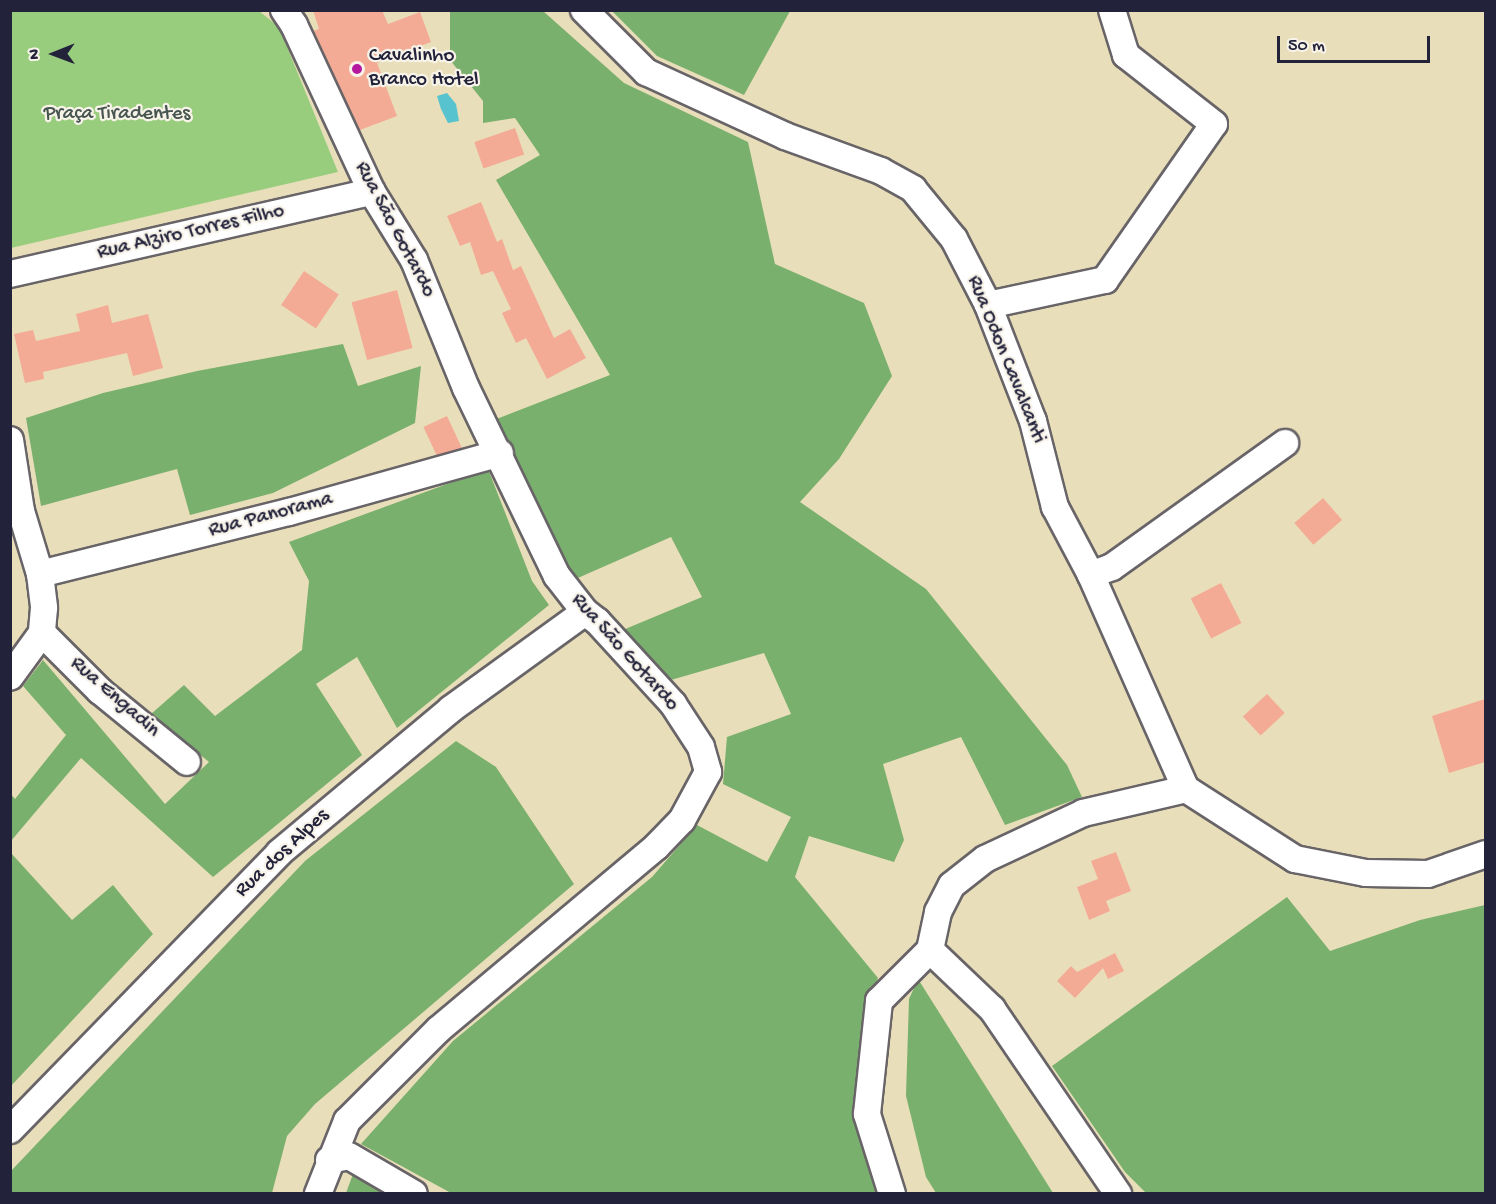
<!DOCTYPE html>
<html>
<head>
<meta charset="utf-8">
<style>
	body { margin:0 }
	#map { position:relative; width:1496px; height:1204px; overflow:hidden; background:#e9deba; font-family:"Gochi Hand",sans-serif }
	div>[style] { position:absolute }
	.green>* { inset:0; background:#99cd7e }
	.forest>* { inset:0; background:#7ab06d }
	.water>* { inset:0; background:#56c3ce }
	.building>* { inset:0; background:#f4ab95; transform-origin:0 0 }
	.roads { filter:drop-shadow(2px 0 #686467) drop-shadow(-2px 0 #686467) drop-shadow(0 2px #686467) drop-shadow(0 -2px #686467) }
	.minor>* { height:26px; margin:-13px; padding:0 13px; transform-origin:13px; border-radius:13px; background:#fff }
	.dots>* { width:16px; height:16px; translate:-50% -50%; box-sizing:border-box; border:3px solid #f7f3e8; border-radius:50% }
	span { translate:-50% -50%; white-space:nowrap; text-align:center; line-height:1.15; -webkit-text-stroke:4.5px #f7f3e8; paint-order:stroke }
	.poi-label { font-size:21px; color:#22223b }
	.left { translate:0 -50%; text-align:left }
	.park-label { font-size:21px; color:#46554f }
	.street-label { font-size:21px; color:#22223b }
	.frame { position:absolute; inset:0; border:12px solid #22223b; pointer-events:none }
	.north { position:absolute; left:24px; top:24px; width:60px; height:60px; -webkit-text-stroke:4px #f7f3e8; paint-order:stroke; rotate:269deg; font-size:16px; font-weight:700; line-height:24px; text-align:center; color:#22223b }
	.north::after { content:''; display:block; margin:auto; width:21px; height:27px; background:#22223b; clip-path:polygon(50% 0,100% 100%,50% 72%,0 100%) }
	.scale { position:absolute; left:1277px; top:36px; width:153px; height:27px; box-sizing:border-box; border:3px solid #22223b; border-top:0; padding-left:8px; font-size:18px; line-height:21px; white-space:nowrap; color:#22223b; -webkit-text-stroke:4px #f7f3e8; paint-order:stroke }
</style>
</head>
<body>
<div id="map">
	<div class="green">
		<i style="clip-path:polygon(11px 10px,259px 11px,279px 27px,338px 172px,11px 248px)"></i>
	</div>
	<div class="forest">
		<i style="clip-path:polygon(450px 11px,543px 11px,624px 83px,748px 142px,775px 264px,864px 303px,892px 376px,839px 459px,800px 502px,926px 589px,1067px 765px,1082px 797px,1005px 825px,961px 737px,883px 764px,904px 840px,894px 862px,809px 836px,795px 877px,878px 978px,871px 996px,881px 1193px,451px 1193px,361px 1144px,453px 1041px,652px 877px,697px 825px,767px 862px,791px 817px,723px 784px,727px 737px,791px 714px,764px 653px,671px 680px,618px 632px,702px 597px,671px 537px,571px 581px,494px 420px,610px 375px,496px 180px,540px 155px,515px 118px,483px 123px,483px 101px,450px 60px)"></i>
		<i style="clip-path:polygon(612px 11px,790px 11px,744px 95px,657px 56px)"></i>
		<i style="clip-path:polygon(343px 344px,358px 386px,421px 366px,415px 423px,273px 493px,190px 515px,177px 469px,41px 506px,26px 418px,103px 393px,197px 371px)"></i>
		<i style="clip-path:polygon(488px 469px,532px 581px,549px 605px,397px 728px,357px 657px,316px 684px,362px 755px,213px 877px,81px 758px,11px 841px,10px 793px,15px 799px,66px 735px,23px 686px,43px 660px,165px 804px,209px 762px,151px 714px,184px 685px,215px 716px,302px 650px,309px 581px,289px 542px)"></i>
		<i style="clip-path:polygon(456px 741px,496px 767px,574px 884px,315px 1104px,287px 1136px,272px 1193px,11px 1193px,11px 1171px,305px 861px)"></i>
		<i style="clip-path:polygon(11px 853px,72px 920px,113px 885px,153px 934px,11px 1086px)"></i>
		<i style="clip-path:polygon(1287px 897px,1330px 951px,1420px 920px,1485px 905px,1485px 1193px,1146px 1193px,1125px 1172px,1052px 1066px)"></i>
		<i style="clip-path:polygon(918px 979px,1053px 1193px,936px 1193px,926px 1177px,906px 1096px,909px 999px)"></i>
		<i style="clip-path:polygon(353px 1174px,384px 1193px,346px 1193px)"></i>
	</div>
	<div class="water">
		<i style="clip-path:polygon(447px 93px,456px 104px,459px 121px,448px 123px,441px 109px,437px 96px)"></i>
	</div>
	<div class="building">
		<i style="clip-path:polygon(313px 10px,382px 10px,388px 24px,420px 12px,431px 42px,377px 63px,397px 116px,360px 130px,313px 31px,319px 29px)"></i>
		<i style="left:515px;top:128px;width:28px;height:43px;rotate:71deg"></i>
		<i style="clip-path:polygon(481px 202px,497px 242px,502px 239px,513px 270px,521px 266px,554px 338px,570px 329px,586px 358px,547px 379px,526px 338px,516px 343px,502px 313px,511px 309px,493px 271px,481px 275px,470px 242px,460px 246px,447px 216px)"></i>
		<i style="left:304px;top:271px;width:42px;height:41px;rotate:34deg"></i>
		<i style="left:397px;top:290px;width:60px;height:47px;rotate:75deg"></i>
		<i style="clip-path:polygon(108px 305px,112px 323px,148px 314px,163px 368px,133px 376px,127px 353px,43px 372px,44px 379px,25px 383px,14px 334px,33px 330px,36px 341px,80px 331px,76px 314px)"></i>
		<i style="left:447px;top:416px;width:35px;height:26px;rotate:65deg"></i>
		<i style="left:1323px;top:498px;width:29px;height:38px;rotate:49deg"></i>
		<i style="left:1221px;top:583px;width:45px;height:34px;rotate:63deg"></i>
		<i style="left:1267px;top:694px;width:26px;height:33px;rotate:47deg"></i>
		<i style="clip-path:polygon(1485px 699px,1485px 762px,1449px 773px,1432px 716px)"></i>
		<i style="clip-path:polygon(1116px 852px,1131px 891px,1106px 901px,1110px 911px,1089px 920px,1077px 887px,1098px 879px,1091px 861px)"></i>
		<i style="clip-path:polygon(1115px 953px,1124px 971px,1108px 979px,1103px 968px,1075px 998px,1057px 981px,1071px 966px,1077px 972px)"></i>
	</div>
	<div class="roads">
		<div class="minor">
			<i style="left:284px;top:10px;width:18px;rotate:56deg"></i>
			<i style="left:294px;top:25px;width:184px;rotate:65deg"></i>
			<i style="left:372px;top:192px;width:80px;rotate:58.3deg"></i>
			<i style="left:414px;top:260px;width:138px;rotate:67.9deg"></i>
			<i style="left:466px;top:388px;width:209px;rotate:64.2deg"></i>
			<i style="left:557px;top:576px;width:46px;rotate:52.1deg"></i>
			<i style="left:585px;top:612px;width:15px;rotate:37deg"></i>
			<i style="left:597px;top:621px;width:113px;rotate:47.5deg"></i>
			<i style="left:673px;top:704px;width:51px;rotate:56.9deg"></i>
			<i style="left:701px;top:747px;width:26px;rotate:74deg"></i>
			<i style="left:708px;top:772px;width:55px;rotate:118.4deg"></i>
			<i style="left:682px;top:820px;width:37px;rotate:134deg"></i>
			<i style="left:656px;top:847px;width:283px;rotate:140deg"></i>
			<i style="left:439px;top:1029px;width:130px;rotate:135deg"></i>
			<i style="left:347px;top:1121px;width:79px;rotate:111.7deg"></i>
			<i style="left:584px;top:10px;width:88px;rotate:45deg"></i>
			<i style="left:646px;top:72px;width:153px;rotate:24.7deg"></i>
			<i style="left:785px;top:136px;width:102px;rotate:20deg"></i>
			<i style="left:881px;top:171px;width:37px;rotate:29deg"></i>
			<i style="left:913px;top:189px;width:65px;rotate:50.6deg"></i>
			<i style="left:954px;top:239px;width:74px;rotate:62.7deg"></i>
			<i style="left:988px;top:305px;width:124px;rotate:68.8deg"></i>
			<i style="left:1033px;top:421px;width:89px;rotate:75.7deg"></i>
			<i style="left:1055px;top:507px;width:77px;rotate:62.1deg"></i>
			<i style="left:1091px;top:575px;width:234px;rotate:66.1deg"></i>
			<i style="left:10px;top:274px;width:371px;rotate:-12.8deg"></i>
			<i style="left:988px;top:305px;width:120px;rotate:-12.1deg"></i>
			<i style="left:1105px;top:280px;width:190px;rotate:-55.1deg"></i>
			<i style="left:1214px;top:124px;width:112px;rotate:-141.9deg"></i>
			<i style="left:1126px;top:55px;width:47px;rotate:-107.3deg"></i>
			<i style="left:10px;top:440px;width:72px;rotate:81.2deg"></i>
			<i style="left:21px;top:511px;width:66px;rotate:73.2deg"></i>
			<i style="left:40px;top:574px;width:34px;rotate:83deg"></i>
			<i style="left:44px;top:608px;width:25px;rotate:95deg"></i>
			<i style="left:42px;top:633px;width:54px;rotate:126deg"></i>
			<i style="left:40px;top:574px;width:257px;rotate:-14deg"></i>
			<i style="left:289px;top:512px;width:219px;rotate:-15.6deg"></i>
			<i style="left:1091px;top:575px;width:22px;rotate:-21deg"></i>
			<i style="left:1112px;top:567px;width:213px;rotate:-35.6deg"></i>
			<i style="left:42px;top:633px;width:82px;rotate:45deg"></i>
			<i style="left:100px;top:691px;width:112px;rotate:39.2deg"></i>
			<i style="left:930px;top:950px;width:86px;rotate:43.6deg"></i>
			<i style="left:992px;top:1009px;width:224px;rotate:55.7deg"></i>
			<i style="left:10px;top:1130px;width:386px;rotate:-45.8deg"></i>
			<i style="left:279px;top:853px;width:224px;rotate:-39.9deg"></i>
			<i style="left:451px;top:709px;width:165px;rotate:-35.9deg"></i>
			<i style="left:329px;top:1160px;width:20px;rotate:-11deg"></i>
			<i style="left:349px;top:1156px;width:75px;rotate:30.3deg"></i>
			<i style="left:892px;top:1194px;width:84px;rotate:-107.4deg"></i>
			<i style="left:867px;top:1114px;width:114px;rotate:-83.9deg"></i>
			<i style="left:879px;top:1001px;width:72px;rotate:-45deg"></i>
			<i style="left:930px;top:950px;width:39px;rotate:-78deg"></i>
			<i style="left:938px;top:912px;width:30px;rotate:-63deg"></i>
			<i style="left:952px;top:885px;width:42px;rotate:-38.2deg"></i>
			<i style="left:985px;top:859px;width:108px;rotate:-25.1deg"></i>
			<i style="left:1083px;top:813px;width:106px;rotate:-13.1deg"></i>
			<i style="left:1186px;top:789px;width:130px;rotate:32.7deg"></i>
			<i style="left:1295px;top:859px;width:72px;rotate:11.2deg"></i>
			<i style="left:1366px;top:873px;width:62px;rotate:0.9deg"></i>
			<i style="left:1428px;top:874px;width:61px;rotate:-19deg"></i>
		</div>
	</div>
	<div class="dots">
		<i style="left:357px;top:69px;background:#b5179e"></i>
	</div>
	<div class="poi-label">
		<span class="left" style="left:369px;top:69px">Cavalinho<br>Branco Hotel</span>
	</div>
	<div class="park-label">
		<span style="left:117px;top:115px">Praça Tiradentes</span>
	</div>
	<div class="street-label">
		<span style="left:394px;top:230px;rotate:62deg">Rua São Gotardo</span>
		<span style="left:191px;top:233px;rotate:-13deg">Rua Alziro Torres Filho</span>
		<span style="left:1005px;top:360px;rotate:68deg">Rua Odon Cavalcanti</span>
		<span style="left:271px;top:516px;rotate:-15deg">Rua Panorama</span>
		<span style="left:624px;top:653px;rotate:48deg">Rua São Gotardo</span>
		<span style="left:114px;top:698px;rotate:41deg">Rua Engadin</span>
		<span style="left:283px;top:854px;rotate:-43deg">Rua dos Alpes</span>
	</div>
	<div class="frame"></div>
	<div class="north">N</div>
	<div class="scale">50 m</div>
</div>
</body>
</html>
